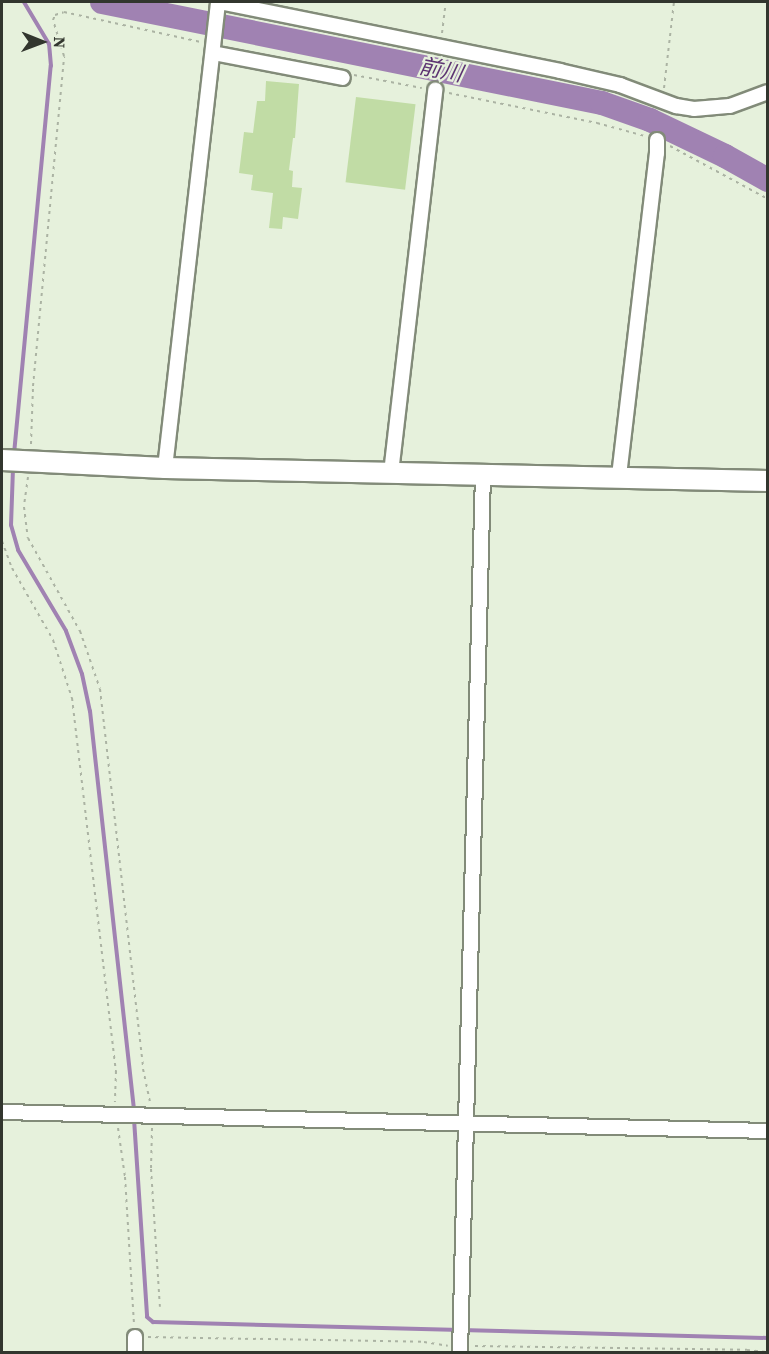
<!DOCTYPE html>
<html>
<head>
<meta charset="utf-8">
<style>
	body { margin:0 }
	#map { position:relative; width:769px; height:1354px; overflow:hidden; background:#e6f1dc; font-family:"Source Serif 4","Noto Sans JP",serif }
	div>[style] { position:absolute }
	.stream>* { height:4px; margin:-2px; padding:0 2px; transform-origin:2px; border-radius:2px; background:#a082b2 }
	.river>* { height:24px; margin:-12px; padding:0 12px; transform-origin:12px; border-radius:12px; background:#a082b2 }
	.building>* { inset:0; background:#c1dca5; transform-origin:0 0 }
	.path>* { height:2px; margin-top:-1px; transform-origin:0; background:repeating-linear-gradient(90deg,#abb3a3 0 3px,transparent 0 7.5px) }
	.roads { filter:drop-shadow(2px 0 #828b79) drop-shadow(-2px 0 #828b79) drop-shadow(0 2px #828b79) drop-shadow(0 -2px #828b79) }
	.street>* { height:14px; margin:-7px; padding:0 7px; transform-origin:7px; border-radius:7px; background:#fff }
	.secondary>* { height:20px; margin:-10px; padding:0 10px; transform-origin:10px; border-radius:10px; background:#fff }
	span { translate:-50% -50%; white-space:nowrap; text-align:center; line-height:1.15; -webkit-text-stroke:4.5px #e6f1dc; paint-order:stroke }
	.water-label { font-size:22px; color:#5d3472; font-style:italic }
	.frame { position:absolute; inset:0; border:3px solid #32362e; pointer-events:none }
	.north { position:absolute; left:12px; top:12px; width:60px; height:60px; -webkit-text-stroke:4px #e6f1dc; paint-order:stroke; rotate:91deg; font-size:16px; font-weight:700; line-height:24px; text-align:center; color:#32362e }
	.north::after { content:''; display:block; margin:auto; width:21px; height:27px; background:#32362e; clip-path:polygon(50% 0,100% 100%,50% 72%,0 100%) }
</style>
</head>
<body>
<div id="map">
	<div class="stream">
		<i style="left:14px;top:454px;width:390px;rotate:-84.6deg"></i>
		<i style="left:51px;top:66px;width:22px;rotate:-95deg"></i>
		<i style="left:49px;top:44px;width:49px;rotate:-120.8deg"></i>
		<i style="left:13px;top:468px;width:57px;rotate:92deg"></i>
		<i style="left:11px;top:525px;width:26px;rotate:74deg"></i>
		<i style="left:18px;top:550px;width:94px;rotate:59.3deg"></i>
		<i style="left:66px;top:631px;width:46px;rotate:69.6deg"></i>
		<i style="left:82px;top:674px;width:38px;rotate:78deg"></i>
		<i style="left:90px;top:711px;width:403px;rotate:83.7deg"></i>
		<i style="left:134px;top:1119px;width:198px;rotate:86.2deg"></i>
		<i style="left:147px;top:1317px;width:8px;rotate:40deg"></i>
		<i style="left:153px;top:1322px;width:615px;rotate:1.49deg"></i>
	</div>
	<div class="river">
		<i style="left:102px;top:2px;width:510px;rotate:11.42deg"></i>
		<i style="left:602px;top:103px;width:51px;rotate:19.5deg"></i>
		<i style="left:650px;top:120px;width:83px;rotate:25.6deg"></i>
		<i style="left:725px;top:156px;width:49px;rotate:29.2deg"></i>
	</div>
	<div class="building">
		<i style="clip-path:polygon(266px 81px,299px 84px,295px 138px,293px 138px,289px 170px,293px 171px,292px 187px,302px 188px,298px 219px,283px 217px,282px 229px,269px 228px,273px 193px,251px 190px,253px 175px,239px 173px,244px 132px,253px 133px,257px 101px,265px 101px)"></i>
		<i style="left:356px;top:97px;width:60px;height:86px;rotate:7deg"></i>
	</div>
	<div class="path">
		<i style="left:442px;top:33px;width:31px;rotate:-83deg"></i>
		<i style="left:354px;top:75px;width:69px;rotate:10.8deg"></i>
		<i style="left:664px;top:88px;width:87px;rotate:-83.4deg"></i>
		<i style="left:449px;top:93px;width:151px;rotate:11.5deg"></i>
		<i style="left:597px;top:123px;width:50px;rotate:15.2deg"></i>
		<i style="left:670px;top:146px;width:111px;rotate:28.4deg"></i>
		<i style="left:31px;top:444px;width:58px;rotate:-88deg"></i>
		<i style="left:33px;top:386px;width:331px;rotate:-84.6deg"></i>
		<i style="left:64px;top:56px;width:38px;rotate:-107deg"></i>
		<i style="left:53px;top:20px;width:5px;rotate:-68deg"></i>
		<i style="left:55px;top:15px;width:9px;rotate:-18deg"></i>
		<i style="left:64px;top:12px;width:140px;rotate:12.4deg"></i>
		<i style="left:28px;top:477px;width:30px;rotate:98deg"></i>
		<i style="left:24px;top:507px;width:31px;rotate:83deg"></i>
		<i style="left:28px;top:538px;width:107px;rotate:60.8deg"></i>
		<i style="left:80px;top:631px;width:61px;rotate:71deg"></i>
		<i style="left:100px;top:689px;width:382px;rotate:83.5deg"></i>
		<i style="left:143px;top:1069px;width:34px;rotate:78deg"></i>
		<i style="left:2px;top:541px;width:29px;rotate:70deg"></i>
		<i style="left:12px;top:568px;width:83px;rotate:60.3deg"></i>
		<i style="left:53px;top:640px;width:61px;rotate:71.9deg"></i>
		<i style="left:72px;top:698px;width:376px;rotate:83.3deg"></i>
		<i style="left:116px;top:1071px;width:31px;rotate:92deg"></i>
		<i style="left:118px;top:1128px;width:49px;rotate:81.9deg"></i>
		<i style="left:125px;top:1177px;width:146px;rotate:86.5deg"></i>
		<i style="left:152px;top:1128px;width:41px;rotate:91.4deg"></i>
		<i style="left:151px;top:1169px;width:138px;rotate:86.3deg"></i>
		<i style="left:148px;top:1337px;width:276px;rotate:1deg"></i>
		<i style="left:424px;top:1342px;width:24px;rotate:9deg"></i>
		<i style="left:475px;top:1346px;width:272px;rotate:0.8deg"></i>
		<i style="left:747px;top:1350px;width:20px;rotate:6deg"></i>
	</div>
	<div class="roads">
		<div class="street">
			<i style="left:219px;top:2px;width:348px;rotate:11.4deg"></i>
			<i style="left:560px;top:71px;width:62px;rotate:13.1deg"></i>
			<i style="left:620px;top:85px;width:60px;rotate:20.6deg"></i>
			<i style="left:676px;top:106px;width:18px;rotate:9deg"></i>
			<i style="left:694px;top:109px;width:36px;rotate:-5deg"></i>
			<i style="left:730px;top:106px;width:40px;rotate:-20.2deg"></i>
			<i style="left:213px;top:53px;width:132px;rotate:10.9deg"></i>
			<i style="left:165px;top:468px;width:469px;rotate:-83.5deg"></i>
			<i style="left:391px;top:473px;width:386px;rotate:-83.4deg"></i>
			<i style="left:619px;top:476px;width:325px;rotate:-83.3deg"></i>
			<i style="left:657px;top:153px;width:13px;rotate:-90deg"></i>
			<i style="left:2px;top:1112px;width:766px;rotate:1.42deg"></i>
			<i style="left:135px;top:1352px;width:15px;rotate:-90deg"></i>
			<i style="left:460px;top:1352px;width:878px;rotate:-88.5deg"></i>
		</div>
		<div class="secondary">
			<i style="left:2px;top:460px;width:163px;rotate:2.8deg"></i>
			<i style="left:165px;top:468px;width:603px;rotate:1.24deg"></i>
		</div>
	</div>
	<div class="water-label">
		<span style="left:441px;top:70px;rotate:11deg">前川</span>
	</div>
	<div class="frame"></div>
	<div class="north">N</div>
</div>
</body>
</html>
